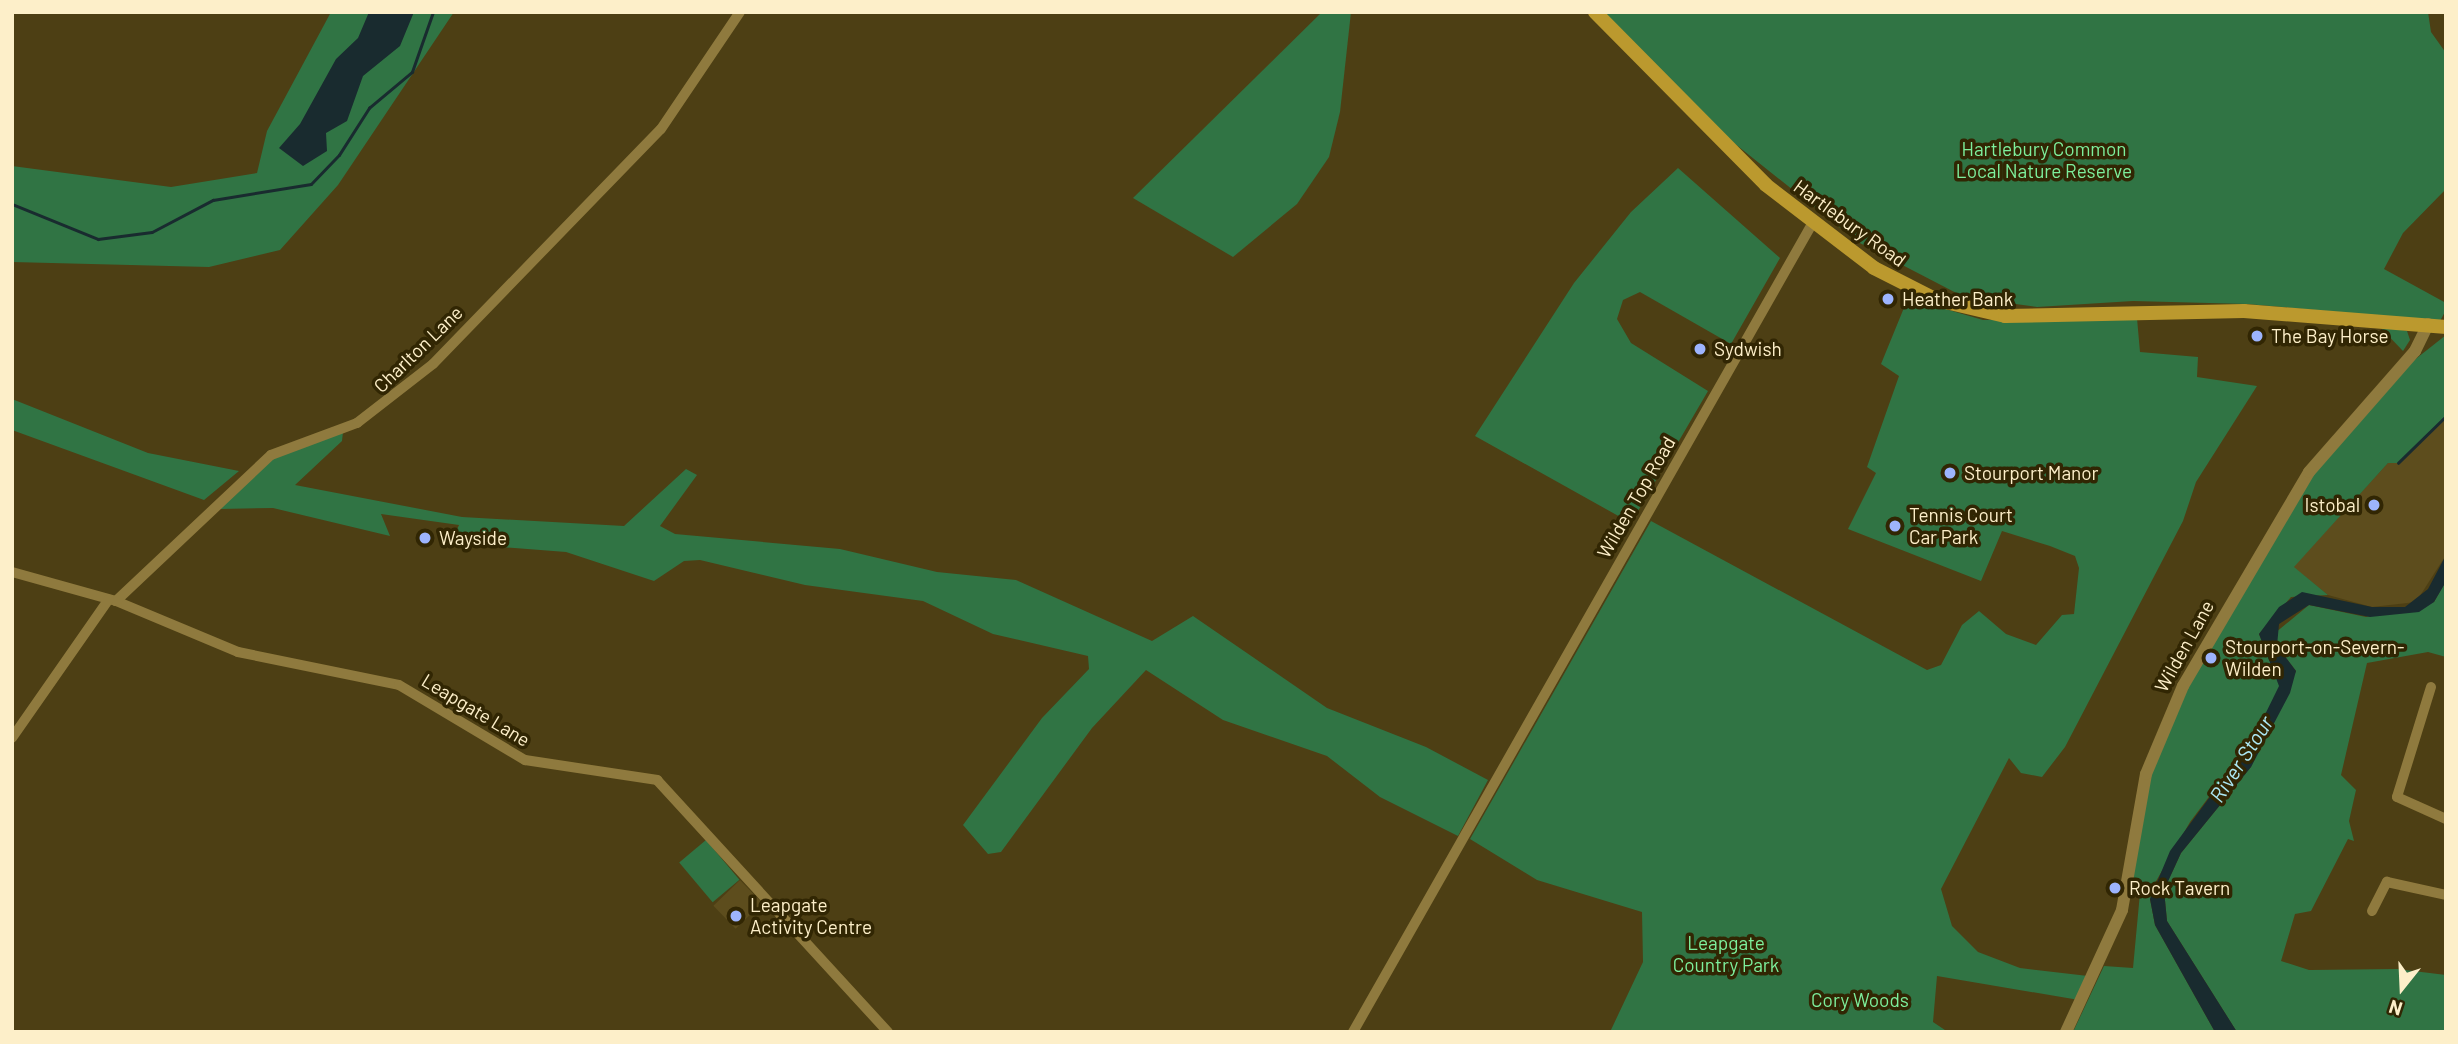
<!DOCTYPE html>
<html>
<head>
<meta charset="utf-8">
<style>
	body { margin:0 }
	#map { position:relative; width:2458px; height:1044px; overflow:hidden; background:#4d3f14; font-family:Barlow,sans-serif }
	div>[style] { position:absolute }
	.built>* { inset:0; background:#5d4d1d; transform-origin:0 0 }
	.green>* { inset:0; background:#307444; transform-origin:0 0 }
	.water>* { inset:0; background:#192b2f }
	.stream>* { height:2.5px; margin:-1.25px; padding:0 1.25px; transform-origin:1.25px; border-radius:1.25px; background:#192b2f }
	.minor>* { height:10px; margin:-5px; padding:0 5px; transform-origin:5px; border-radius:5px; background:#8f7a3e }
	.tertiary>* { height:12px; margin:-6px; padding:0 6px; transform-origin:6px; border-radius:6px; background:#8f7a3e }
	.secondary>* { height:14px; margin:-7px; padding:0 7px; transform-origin:7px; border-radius:7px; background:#bb992e }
	.dots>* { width:19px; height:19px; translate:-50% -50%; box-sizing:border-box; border:4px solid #312603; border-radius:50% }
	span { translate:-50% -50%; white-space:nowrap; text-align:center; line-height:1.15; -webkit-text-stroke:7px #312603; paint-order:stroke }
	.park-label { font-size:19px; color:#7def9c }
	.street-label { font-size:19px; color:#fdefc9 }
	.poi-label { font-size:19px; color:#fdefc9 }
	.left { translate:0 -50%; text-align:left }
	.right { translate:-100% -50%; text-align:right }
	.water-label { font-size:21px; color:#ace8f4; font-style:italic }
	.frame { position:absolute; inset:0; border:14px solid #fdefc9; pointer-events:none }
	.north { position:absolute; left:2367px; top:953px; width:70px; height:70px; -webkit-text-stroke:5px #312603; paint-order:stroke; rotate:198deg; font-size:19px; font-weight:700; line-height:28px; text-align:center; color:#fdefc9 }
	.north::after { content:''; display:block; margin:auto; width:24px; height:32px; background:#fdefc9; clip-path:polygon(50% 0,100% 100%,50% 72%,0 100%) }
</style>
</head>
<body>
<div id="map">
	<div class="built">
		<i style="clip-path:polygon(2446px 416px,2446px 555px,2416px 602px,2372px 607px,2328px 595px,2293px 567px,2388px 463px)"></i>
		<i style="left:740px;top:880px;width:32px;height:37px;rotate:46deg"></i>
	</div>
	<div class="green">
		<i style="clip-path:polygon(331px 12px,454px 12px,338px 185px,280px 250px,209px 267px,12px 262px,12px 166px,171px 187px,257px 173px,267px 131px)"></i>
		<i style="clip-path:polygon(1322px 12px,1351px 12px,1340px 112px,1329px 157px,1297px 204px,1233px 257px,1133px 198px)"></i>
		<i style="clip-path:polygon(1604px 12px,2428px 12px,2431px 32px,2446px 53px,2446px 189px,2403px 233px,2384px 269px,2446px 303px,2446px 310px,2440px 321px,2247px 304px,2133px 301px,2037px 307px,1964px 297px,1858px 242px,1729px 139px)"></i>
		<i style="clip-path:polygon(1678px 168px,1780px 258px,1731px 344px,1640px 292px,1623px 300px,1617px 319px,1631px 343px,1708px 391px,1631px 523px,1475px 436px,1574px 283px,1631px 212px)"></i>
		<i style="clip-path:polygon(1908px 298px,1983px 320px,2137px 318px,2140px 352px,2198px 357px,2197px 377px,2257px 386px,2196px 482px,2183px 521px,2065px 747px,2042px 777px,2021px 773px,2009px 758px,1941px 889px,1952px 926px,1978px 952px,2020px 968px,2088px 976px,2079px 1000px,1937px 976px,1933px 1022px,1948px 1032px,1610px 1032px,1643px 962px,1642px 912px,1537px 880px,1470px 839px,1651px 521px,1927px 670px,1941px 665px,1962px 625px,1979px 611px,2006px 634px,2036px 645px,2062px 615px,2074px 614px,2079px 568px,2075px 556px,2050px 546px,2002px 531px,1981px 581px,1848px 529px,1876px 473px,1867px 467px,1899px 376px,1881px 364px)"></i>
		<i style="clip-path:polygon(2379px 326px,2407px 331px,2410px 340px,2403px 351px)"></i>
		<i style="clip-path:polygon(2446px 335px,2446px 416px,2398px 463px,2388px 463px,2294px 567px,2328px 595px,2291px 597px,2259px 634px,2280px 686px,2254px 737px,2190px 822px,2155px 883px,2150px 899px,2155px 925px,2215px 1032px,2073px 1032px,2104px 966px,2133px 968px,2140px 893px,2126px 892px,2157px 744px,2293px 498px,2408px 365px)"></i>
		<i style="clip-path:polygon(12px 399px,148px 453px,239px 471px,204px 500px,12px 430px)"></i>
		<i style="clip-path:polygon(343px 432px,342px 441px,295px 485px,462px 517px,624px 526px,686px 469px,697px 475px,660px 526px,675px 534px,840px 549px,937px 572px,1016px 580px,1152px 641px,1193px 616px,1327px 708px,1426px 747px,1488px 780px,1458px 836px,1380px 797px,1327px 756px,1223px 720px,1146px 670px,1092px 728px,1001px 852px,988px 854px,963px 825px,1042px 718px,1089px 669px,1088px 656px,993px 634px,923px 601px,805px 585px,700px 560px,684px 561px,654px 581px,566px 552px,462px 544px,455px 534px,459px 525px,381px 514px,390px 536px,273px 508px,219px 509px,274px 456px)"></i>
		<i style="clip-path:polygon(2446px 581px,2446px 657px,2428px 652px,2367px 663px,2341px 775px,2356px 790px,2349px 821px,2354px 841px,2348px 839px,2311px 911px,2295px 914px,2281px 961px,2309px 970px,2397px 969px,2446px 975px,2446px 1032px,2237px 1032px,2167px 921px,2164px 890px,2181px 853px,2251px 767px,2296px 671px,2277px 646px,2275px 633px,2309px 605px,2366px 617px,2434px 602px)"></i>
		<i style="left:706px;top:840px;width:52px;height:35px;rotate:50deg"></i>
	</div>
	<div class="water">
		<i style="clip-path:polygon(369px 12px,414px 12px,400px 46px,363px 76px,347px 121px,326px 133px,327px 151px,303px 166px,279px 148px,300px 124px,336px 59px,358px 38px)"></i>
		<i style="clip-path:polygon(2446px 555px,2444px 585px,2434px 602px,2419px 612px,2370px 617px,2309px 605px,2279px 624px,2277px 646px,2296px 671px,2290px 693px,2251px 767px,2181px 853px,2164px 890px,2167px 921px,2237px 1032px,2215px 1032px,2155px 925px,2150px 899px,2170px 851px,2254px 737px,2279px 686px,2259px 634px,2279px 607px,2302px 592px,2372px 607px,2405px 607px,2428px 589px)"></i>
	</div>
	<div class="stream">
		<i style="left:12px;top:204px;width:93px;rotate:22.1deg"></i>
		<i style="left:98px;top:239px;width:54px;rotate:-7.4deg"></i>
		<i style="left:152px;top:232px;width:69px;rotate:-27.7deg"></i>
		<i style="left:213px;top:200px;width:99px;rotate:-9.3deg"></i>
		<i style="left:311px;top:184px;width:40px;rotate:-46deg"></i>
		<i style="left:339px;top:155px;width:56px;rotate:-57.4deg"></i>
		<i style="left:369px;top:108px;width:56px;rotate:-39.9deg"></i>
		<i style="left:412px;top:72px;width:64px;rotate:-70.7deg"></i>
		<i style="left:2398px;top:463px;width:67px;rotate:-44.4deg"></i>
	</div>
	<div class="minor">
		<i style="left:12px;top:572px;width:108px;rotate:15.6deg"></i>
		<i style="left:116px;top:601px;width:132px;rotate:22.7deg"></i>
		<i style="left:238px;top:652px;width:164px;rotate:11.6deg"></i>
		<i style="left:399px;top:685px;width:147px;rotate:30.8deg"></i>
		<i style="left:525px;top:760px;width:134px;rotate:8.6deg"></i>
		<i style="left:657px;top:780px;width:342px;rotate:47.5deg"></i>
		<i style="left:116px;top:601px;width:213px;rotate:-43.3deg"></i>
		<i style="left:271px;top:455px;width:92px;rotate:-20.4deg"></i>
		<i style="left:357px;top:423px;width:96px;rotate:-37.8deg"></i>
		<i style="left:433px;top:364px;width:327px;rotate:-45.9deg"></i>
		<i style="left:661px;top:129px;width:141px;rotate:-56deg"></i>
		<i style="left:2431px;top:687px;width:115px;rotate:107.2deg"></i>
		<i style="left:2397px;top:797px;width:54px;rotate:24.2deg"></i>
		<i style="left:12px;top:738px;width:169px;rotate:-55.1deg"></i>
		<i style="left:2372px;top:911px;width:33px;rotate:-63deg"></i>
		<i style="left:2387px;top:882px;width:60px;rotate:12.4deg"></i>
		<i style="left:1353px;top:1032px;width:929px;rotate:-60.4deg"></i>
	</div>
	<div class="tertiary">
		<i style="left:2066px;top:1032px;width:134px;rotate:-65.3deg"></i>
		<i style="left:2122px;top:910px;width:138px;rotate:-80deg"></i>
		<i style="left:2146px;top:774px;width:95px;rotate:-67.2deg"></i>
		<i style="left:2183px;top:686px;width:248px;rotate:-59.5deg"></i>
		<i style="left:2309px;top:472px;width:161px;rotate:-48.8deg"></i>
		<i style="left:2415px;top:351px;width:30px;rotate:-64deg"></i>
	</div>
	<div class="secondary">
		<i style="left:1595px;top:12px;width:243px;rotate:45.3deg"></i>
		<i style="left:1766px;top:185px;width:136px;rotate:37.5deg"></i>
		<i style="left:1874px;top:268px;width:71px;rotate:26.9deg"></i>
		<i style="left:1937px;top:300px;width:70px;rotate:13.2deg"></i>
		<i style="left:2005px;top:316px;width:239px;rotate:-1.2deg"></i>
		<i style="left:2244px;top:311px;width:203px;rotate:4.5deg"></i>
	</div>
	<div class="dots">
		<i style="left:1888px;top:299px;background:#9db4fd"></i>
		<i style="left:2257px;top:336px;background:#9db4fd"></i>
		<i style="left:1700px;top:349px;background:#9db4fd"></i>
		<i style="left:1950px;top:473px;background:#9db4fd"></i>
		<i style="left:2374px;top:505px;background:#9db4fd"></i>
		<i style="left:1895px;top:526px;background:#9db4fd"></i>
		<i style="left:425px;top:538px;background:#9db4fd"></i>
		<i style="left:2211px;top:658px;background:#9db4fd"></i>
		<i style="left:2115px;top:888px;background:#9db4fd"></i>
		<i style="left:736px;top:916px;background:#9db4fd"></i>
	</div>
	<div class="park-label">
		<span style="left:2044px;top:160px">Hartlebury Common<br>Local Nature Reserve</span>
		<span style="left:1726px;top:954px">Leapgate<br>Country Park</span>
		<span style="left:1860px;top:1000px">Cory Woods</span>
	</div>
	<div class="street-label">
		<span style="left:1850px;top:223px;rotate:36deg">Hartlebury Road</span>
		<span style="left:418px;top:349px;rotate:-44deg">Charlton Lane</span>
		<span style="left:1636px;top:497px;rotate:-60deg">Wilden Top Road</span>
		<span style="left:2184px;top:646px;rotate:-61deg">Wilden Lane</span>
		<span style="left:476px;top:710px;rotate:31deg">Leapgate Lane</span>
	</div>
	<div class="poi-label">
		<span class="left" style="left:1902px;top:299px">Heather Bank</span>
		<span class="left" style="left:2271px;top:336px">The Bay Horse</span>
		<span class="left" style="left:1714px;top:349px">Sydwish</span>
		<span class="left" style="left:1964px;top:473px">Stourport Manor</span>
		<span class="right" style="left:2360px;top:505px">Istobal</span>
		<span class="left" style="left:1909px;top:526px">Tennis Court<br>Car Park</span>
		<span class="left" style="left:439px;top:538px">Wayside</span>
		<span class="left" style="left:2225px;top:658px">Stourport-on-Severn-<br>Wilden</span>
		<span class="left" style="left:2129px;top:888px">Rock Tavern</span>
		<span class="left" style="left:750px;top:916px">Leapgate<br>Activity Centre</span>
	</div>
	<div class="water-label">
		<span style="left:2241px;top:759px;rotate:-57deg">River Stour</span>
	</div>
	<div class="frame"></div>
	<div class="north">N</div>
</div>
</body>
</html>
